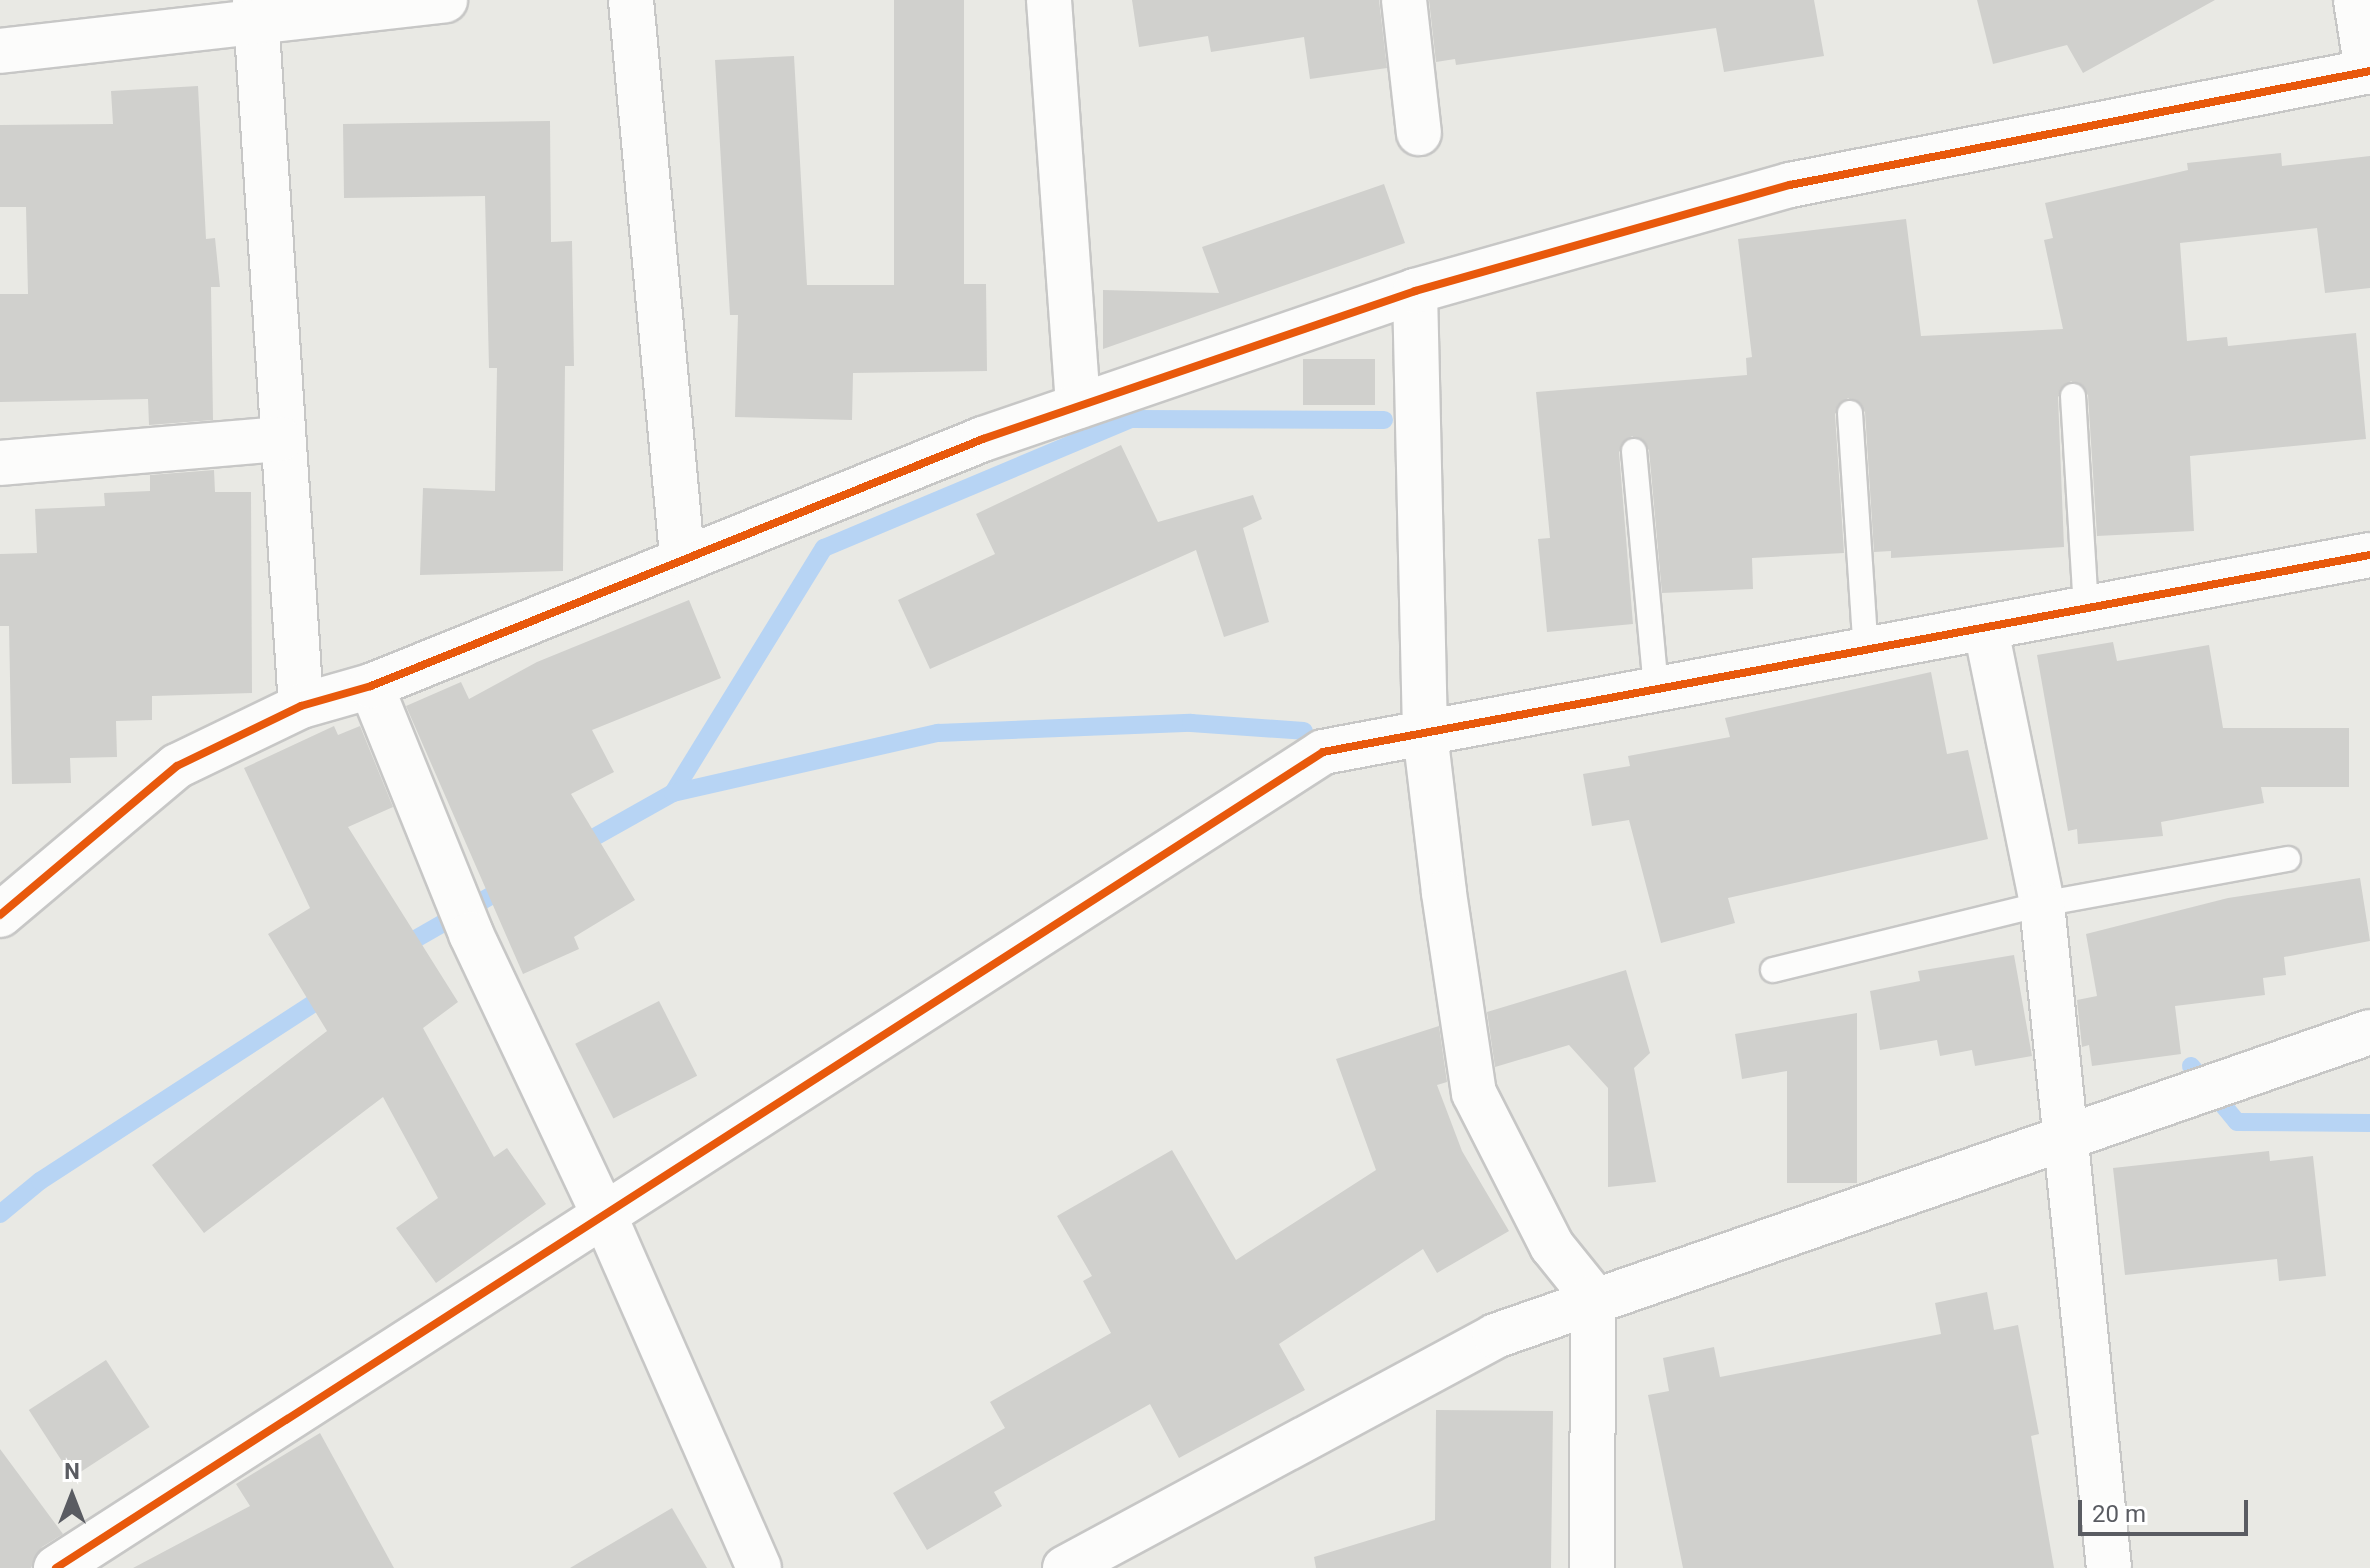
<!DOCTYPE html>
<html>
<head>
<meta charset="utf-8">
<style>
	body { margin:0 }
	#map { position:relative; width:2370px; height:1568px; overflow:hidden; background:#e9e9e4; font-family:Roboto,sans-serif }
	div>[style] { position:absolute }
	.stream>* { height:18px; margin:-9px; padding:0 9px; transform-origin:9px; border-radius:9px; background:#b7d4f4 }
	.building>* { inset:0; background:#d0d0cd; transform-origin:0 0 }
	.roads { filter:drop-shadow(2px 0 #c7c7c6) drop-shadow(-2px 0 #c7c7c6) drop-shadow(0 2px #c7c7c6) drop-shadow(0 -2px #c7c7c6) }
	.service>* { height:24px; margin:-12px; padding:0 12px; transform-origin:12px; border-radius:12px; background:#fcfcfb }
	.minor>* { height:44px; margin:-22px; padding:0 22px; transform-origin:22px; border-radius:22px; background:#fcfcfb }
	.tertiary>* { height:44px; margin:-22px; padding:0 22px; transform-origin:22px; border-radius:22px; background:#fcfcfb }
	.cycleway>* { height:8px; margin:-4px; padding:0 4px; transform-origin:4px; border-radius:4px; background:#e8590c }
	span { translate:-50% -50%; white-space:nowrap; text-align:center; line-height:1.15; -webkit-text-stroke:6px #fff; paint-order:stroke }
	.north { position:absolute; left:32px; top:1456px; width:80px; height:80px; -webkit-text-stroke:6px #fff; paint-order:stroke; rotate:0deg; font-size:22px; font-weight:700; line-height:32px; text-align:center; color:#5a5c62 }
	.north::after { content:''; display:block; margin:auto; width:28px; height:36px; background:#5a5c62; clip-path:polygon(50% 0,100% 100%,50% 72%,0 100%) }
	.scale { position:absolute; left:2078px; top:1500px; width:170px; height:36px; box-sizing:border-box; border:4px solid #5a5c62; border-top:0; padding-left:10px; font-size:24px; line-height:28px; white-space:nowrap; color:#5a5c62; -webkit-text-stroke:6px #fff; paint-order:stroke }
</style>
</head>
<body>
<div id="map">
	<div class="stream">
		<i style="left:673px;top:793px;width:288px;rotate:-58.4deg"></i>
		<i style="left:824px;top:548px;width:333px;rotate:-22.8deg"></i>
		<i style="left:1131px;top:419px;width:253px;rotate:0.2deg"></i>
		<i style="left:575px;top:848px;width:112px;rotate:-29.3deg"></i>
		<i style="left:673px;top:793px;width:272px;rotate:-12.8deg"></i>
		<i style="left:938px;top:733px;width:253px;rotate:-2.3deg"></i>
		<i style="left:1191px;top:723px;width:113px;rotate:4deg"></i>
		<i style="left:398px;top:949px;width:127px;rotate:-29.8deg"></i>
		<i style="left:2191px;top:1066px;width:72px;rotate:50.6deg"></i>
		<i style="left:2237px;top:1122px;width:133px;rotate:0.4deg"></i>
		<i style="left:0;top:1214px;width:52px;rotate:-39.5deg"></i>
		<i style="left:40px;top:1181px;width:346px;rotate:-33deg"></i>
	</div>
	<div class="building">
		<i style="clip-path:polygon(894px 0,964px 0,964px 284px,986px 284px,987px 371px,853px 373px,852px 420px,735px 417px,738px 315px,730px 315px,715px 60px,794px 56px,807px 285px,894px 285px)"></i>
		<i style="clip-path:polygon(1132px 0,1379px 0,1387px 68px,1310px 79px,1304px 37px,1211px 52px,1208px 36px,1139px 47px)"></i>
		<i style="clip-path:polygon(1429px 0,1814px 0,1824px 56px,1724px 72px,1716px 28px,1456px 65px,1455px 59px,1436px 62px)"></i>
		<i style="clip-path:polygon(1977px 0,2215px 0,2083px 73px,2067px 45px,1993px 64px)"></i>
		<i style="clip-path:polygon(198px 86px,206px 239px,215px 238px,220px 287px,211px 287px,213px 420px,149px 425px,148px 399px,0 402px,0 294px,28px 294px,26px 207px,0 207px,0 125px,113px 124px,111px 91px)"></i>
		<i style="clip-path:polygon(550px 121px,551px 242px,572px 241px,574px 366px,565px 366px,563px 571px,420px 575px,423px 488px,495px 491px,497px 368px,489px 368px,485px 196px,344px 198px,343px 124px)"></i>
		<i style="clip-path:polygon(2281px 153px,2282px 166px,2370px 156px,2370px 288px,2325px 293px,2317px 228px,2180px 243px,2187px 341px,2227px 337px,2228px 346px,2356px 333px,2366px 439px,2190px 456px,2194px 531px,2097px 536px,2088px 395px,2071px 381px,2058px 397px,2064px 547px,1891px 558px,1891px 551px,1874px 552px,1865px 412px,1848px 398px,1835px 414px,1844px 553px,1752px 558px,1753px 589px,1662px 593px,1649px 450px,1632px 436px,1619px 452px,1633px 624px,1547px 632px,1538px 539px,1550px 538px,1536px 392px,1747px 375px,1746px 358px,1752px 357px,1738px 239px,1906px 219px,1921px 336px,2063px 329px,2044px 240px,2053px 238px,2045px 203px,2188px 170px,2187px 163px)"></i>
		<i style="clip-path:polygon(1384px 184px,1405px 243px,1103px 349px,1103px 290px,1219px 293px,1202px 247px)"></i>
		<i style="left:1303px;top:359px;width:72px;height:46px"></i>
		<i style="clip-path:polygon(1121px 445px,1158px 522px,1253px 495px,1262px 519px,1243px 528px,1269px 622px,1224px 637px,1196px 550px,930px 669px,898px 600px,995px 554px,976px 514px)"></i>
		<i style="clip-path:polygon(214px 470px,215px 492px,251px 492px,252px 693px,152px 696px,152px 720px,116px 721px,117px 757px,70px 758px,71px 783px,12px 784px,9px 626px,0 626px,0 554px,37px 553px,35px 509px,105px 506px,104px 493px,150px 491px,150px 475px)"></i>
		<i style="clip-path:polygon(689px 600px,721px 678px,592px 730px,614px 772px,571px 794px,635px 900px,574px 937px,579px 949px,523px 974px,406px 706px,461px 682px,469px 699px,537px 662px)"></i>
		<i style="clip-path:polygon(2113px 642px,2117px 661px,2209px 645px,2223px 728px,2349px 728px,2349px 787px,2261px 787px,2264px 803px,2161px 822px,2163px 836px,2078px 844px,2077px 829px,2068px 831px,2037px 655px)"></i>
		<i style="clip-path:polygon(1931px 672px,1947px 754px,1968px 750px,1988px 839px,1728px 898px,1735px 923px,1661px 943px,1629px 820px,1592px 826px,1583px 774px,1630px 766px,1628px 756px,1730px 737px,1725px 718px)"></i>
		<i style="clip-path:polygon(334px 726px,338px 735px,360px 726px,393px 807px,348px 827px,458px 1002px,423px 1028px,494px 1157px,507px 1148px,546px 1204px,436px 1283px,396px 1228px,438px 1198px,383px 1097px,204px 1233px,152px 1165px,327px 1031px,268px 934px,310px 908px,244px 768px)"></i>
		<i style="clip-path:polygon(2360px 878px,2370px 941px,2284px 957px,2286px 975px,2263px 978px,2265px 995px,2175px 1006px,2181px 1054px,2092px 1066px,2089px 1045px,2082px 1047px,2077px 1000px,2097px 996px,2086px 934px,2228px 898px)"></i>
		<i style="clip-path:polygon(2014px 955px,2032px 1056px,1975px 1066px,1972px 1050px,1940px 1056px,1937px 1040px,1880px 1050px,1870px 991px,1920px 981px,1918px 971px)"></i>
		<i style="clip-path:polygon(1626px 970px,1650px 1053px,1634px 1068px,1656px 1182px,1608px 1187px,1608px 1088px,1569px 1045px,1495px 1067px,1487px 1012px)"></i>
		<i style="left:659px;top:1001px;width:84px;height:94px;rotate:63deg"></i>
		<i style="clip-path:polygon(1857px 1013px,1857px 1183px,1787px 1183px,1787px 1071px,1742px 1079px,1735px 1034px)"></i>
		<i style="clip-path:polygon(1439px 1026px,1447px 1082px,1437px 1085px,1462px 1151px,1509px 1231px,1437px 1273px,1423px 1249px,1279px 1344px,1305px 1390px,1179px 1458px,1150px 1404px,994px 1492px,1002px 1506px,927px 1550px,893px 1493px,1005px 1428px,990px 1402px,1111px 1333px,1083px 1281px,1092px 1276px,1057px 1216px,1172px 1150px,1236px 1260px,1376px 1170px,1336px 1059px)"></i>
		<i style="clip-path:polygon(2269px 1151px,2270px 1161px,2313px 1156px,2326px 1276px,2279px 1281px,2277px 1259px,2125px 1275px,2113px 1168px)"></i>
		<i style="clip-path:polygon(1987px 1292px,1994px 1330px,2018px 1325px,2039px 1434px,2031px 1436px,2054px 1568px,1683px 1568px,1648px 1395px,1669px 1391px,1663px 1358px,1714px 1347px,1720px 1377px,1941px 1334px,1935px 1303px)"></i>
		<i style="left:106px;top:1360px;width:80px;height:92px;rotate:57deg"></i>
		<i style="clip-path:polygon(1436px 1410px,1553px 1411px,1551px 1568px,1316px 1568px,1314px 1557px,1435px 1520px)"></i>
		<i style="clip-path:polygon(320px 1433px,394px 1568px,133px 1568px,250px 1506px,236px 1484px)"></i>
		<i style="clip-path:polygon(0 1449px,63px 1534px,42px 1547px,31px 1568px,0 1568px)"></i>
		<i style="clip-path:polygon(672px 1508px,707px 1568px,570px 1568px)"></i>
	</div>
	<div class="roads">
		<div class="service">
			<i style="left:2073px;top:396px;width:214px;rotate:86.5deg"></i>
			<i style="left:1850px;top:413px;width:240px;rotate:86.2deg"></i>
			<i style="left:1634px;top:451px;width:240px;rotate:84.7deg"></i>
			<i style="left:1773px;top:970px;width:277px;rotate:-13.8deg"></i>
			<i style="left:2042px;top:904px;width:250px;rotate:-10.4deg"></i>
		</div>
		<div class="minor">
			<i style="left:255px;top:0;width:707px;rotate:86.27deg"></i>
			<i style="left:1049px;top:0;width:407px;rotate:85.9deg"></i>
			<i style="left:1404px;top:0;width:134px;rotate:83.6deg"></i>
			<i style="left:2356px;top:0;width:72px;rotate:81.2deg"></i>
			<i style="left:0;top:51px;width:448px;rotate:-6.5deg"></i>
			<i style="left:1415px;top:291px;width:442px;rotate:88.7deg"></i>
			<i style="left:1425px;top:733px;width:161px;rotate:83.2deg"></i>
			<i style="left:1444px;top:893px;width:202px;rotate:81.5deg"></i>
			<i style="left:1474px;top:1093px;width:172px;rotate:63deg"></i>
			<i style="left:1552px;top:1246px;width:65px;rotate:51.2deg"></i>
			<i style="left:1593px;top:1297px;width:271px;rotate:90.2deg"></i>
			<i style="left:0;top:463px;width:281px;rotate:-4.9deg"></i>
			<i style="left:1986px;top:630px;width:280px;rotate:78.4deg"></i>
			<i style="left:2042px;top:904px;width:667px;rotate:84.24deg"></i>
			<i style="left:371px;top:686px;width:267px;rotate:68deg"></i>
			<i style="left:471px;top:934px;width:313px;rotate:64.7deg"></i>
			<i style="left:605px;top:1217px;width:383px;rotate:66.3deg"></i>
			<i style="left:0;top:915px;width:231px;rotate:-40.1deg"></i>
			<i style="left:177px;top:766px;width:138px;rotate:-25.8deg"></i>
			<i style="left:301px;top:706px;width:73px;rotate:-15.9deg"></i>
			<i style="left:371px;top:686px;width:660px;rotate:-21.98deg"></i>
			<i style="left:983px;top:439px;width:457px;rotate:-18.9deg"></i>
			<i style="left:1415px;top:291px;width:390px;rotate:-15.8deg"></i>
			<i style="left:1790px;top:185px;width:591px;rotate:-11.12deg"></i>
			<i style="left:56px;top:1568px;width:1507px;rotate:-32.78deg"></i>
			<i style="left:1323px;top:752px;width:1065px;rotate:-10.66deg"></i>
			<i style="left:1065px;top:1568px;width:489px;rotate:-28.3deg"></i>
			<i style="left:1495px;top:1336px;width:926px;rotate:-19.16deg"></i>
		</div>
		<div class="tertiary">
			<i style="left:631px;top:0;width:557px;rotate:84.75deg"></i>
		</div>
	</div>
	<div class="cycleway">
		<i style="left:0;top:915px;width:231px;rotate:-40.1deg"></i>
		<i style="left:177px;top:766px;width:138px;rotate:-25.8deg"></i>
		<i style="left:301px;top:706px;width:73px;rotate:-15.9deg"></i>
		<i style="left:371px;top:686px;width:660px;rotate:-21.98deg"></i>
		<i style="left:983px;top:439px;width:457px;rotate:-18.9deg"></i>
		<i style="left:1415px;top:291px;width:390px;rotate:-15.8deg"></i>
		<i style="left:1790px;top:185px;width:591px;rotate:-11.12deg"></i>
		<i style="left:56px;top:1568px;width:1507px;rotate:-32.78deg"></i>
		<i style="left:1323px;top:752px;width:1065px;rotate:-10.66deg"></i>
	</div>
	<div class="north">N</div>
	<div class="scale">20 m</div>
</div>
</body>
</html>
